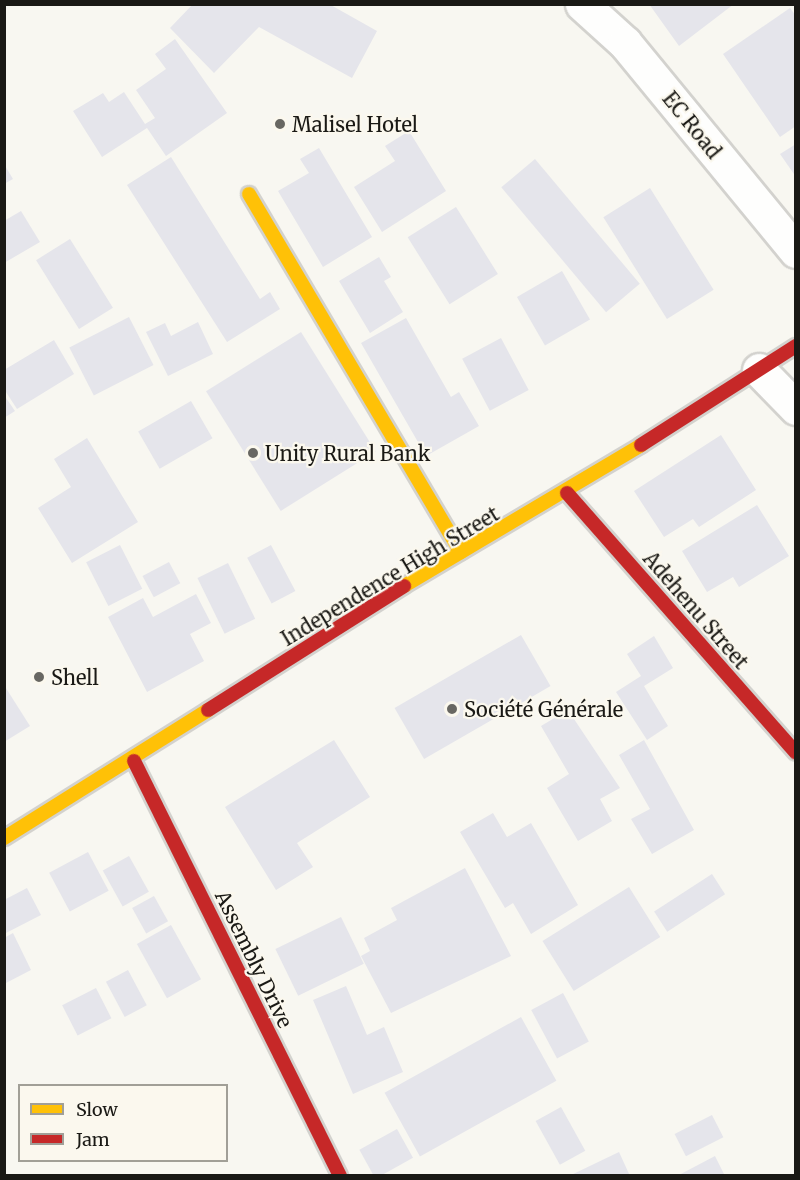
<!DOCTYPE html>
<html>
<head>
<meta charset="utf-8">
<style>
	body { margin:0 }
	#map { position:relative; width:800px; height:1180px; overflow:hidden; background:#f8f7f1; font-family:Merriweather,serif }
	div>[style] { position:absolute }
	.building>* { inset:0; background:#e5e5eb; transform-origin:0 0 }
	.roads { filter:drop-shadow(2px 0 #d3d2ce) drop-shadow(-2px 0 #d3d2ce) drop-shadow(0 2px #d3d2ce) drop-shadow(0 -2px #d3d2ce) }
	.street>* { height:33px; margin:-16.5px; padding:0 16.5px; transform-origin:16.5px; border-radius:16.5px; background:#fefefd }
	.slow>* { height:14px; margin:-7px; padding:0 7px; transform-origin:7px; border-radius:7px; background:#ffc107 }
	.jam>* { height:14px; margin:-7px; padding:0 7px; transform-origin:7px; border-radius:7px; background:#c62828 }
	.dots>* { width:16px; height:16px; translate:-50% -50%; box-sizing:border-box; border:3px solid #fbf8ee; border-radius:50% }
	span { translate:-50% -50%; white-space:nowrap; text-align:center; line-height:1.15; -webkit-text-stroke:4.5px #fbf8ee; paint-order:stroke }
	.poi-label { font-size:20px; color:#1a1915 }
	.left { translate:0 -50%; text-align:left }
	.street-label { font-size:20px; color:#1a1915 }
	.frame { position:absolute; inset:0; border:6px solid #1a1915; pointer-events:none }
	.legend { position:absolute; left:18px; top:1084px; width:210px; height:78px; box-sizing:border-box; background:#fbf8ee; border:2px solid #a19f97; margin:0; padding:8px 10px; list-style:none; font-size:18px; color:#1a1915 }
	.legend li { display:flex; align-items:center; gap:12px; height:30px }
	.legend b { width:30px; border:2px solid #a19f97 }
</style>
</head>
<body>
<div id="map">
	<div class="building">
		<i style="clip-path:polygon(193px 4px,329px 4px,377px 31px,352px 78px,259px 27px,214px 73px,170px 28px)"></i>
		<i style="clip-path:polygon(649px 4px,734px 4px,679px 46px)"></i>
		<i style="clip-path:polygon(790px 8px,796px 16px,796px 126px,780px 137px,723px 54px)"></i>
		<i style="clip-path:polygon(175px 39px,227px 113px,166px 156px,147px 128px,102px 157px,73px 111px,103px 93px,109px 102px,124px 92px,145px 124px,155px 118px,136px 90px,166px 69px,155px 54px)"></i>
		<i style="clip-path:polygon(409px 131px,446px 191px,382px 232px,354px 187px,395px 161px,385px 146px)"></i>
		<i style="clip-path:polygon(796px 144px,796px 177px,780px 154px)"></i>
		<i style="clip-path:polygon(319px 148px,372px 237px,323px 267px,278px 191px,309px 173px,300px 159px)"></i>
		<i style="clip-path:polygon(171px 157px,260px 299px,270px 292px,280px 309px,227px 342px,127px 185px)"></i>
		<i style="left:535px;top:159px;width:163px;height:44px;rotate:50deg"></i>
		<i style="clip-path:polygon(4px 164px,13px 179px,4px 184px)"></i>
		<i style="left:650px;top:188px;width:120px;height:55px;rotate:58deg"></i>
		<i style="left:456px;top:207px;width:79px;height:57px;rotate:58deg"></i>
		<i style="clip-path:polygon(21px 211px,40px 242px,4px 263px,4px 221px)"></i>
		<i style="left:70px;top:239px;width:81px;height:40px;rotate:58deg"></i>
		<i style="clip-path:polygon(379px 257px,391px 277px,384px 281px,403px 312px,370px 333px,339px 281px)"></i>
		<i style="left:562px;top:271px;width:56px;height:52px;rotate:60deg"></i>
		<i style="left:129px;top:317px;width:54px;height:67px;rotate:63deg"></i>
		<i style="clip-path:polygon(406px 318px,451px 397px,459px 392px,479px 426px,426px 456px,361px 343px)"></i>
		<i style="clip-path:polygon(198px 322px,213px 354px,168px 376px,146px 332px,165px 323px,171px 336px)"></i>
		<i style="left:301px;top:332px;width:141px;height:112px;rotate:58deg"></i>
		<i style="left:501px;top:338px;width:59px;height:44px;rotate:62deg"></i>
		<i style="clip-path:polygon(54px 340px,74px 374px,17px 409px,4px 389px,4px 370px)"></i>
		<i style="clip-path:polygon(4px 395px,15px 411px,4px 418px)"></i>
		<i style="left:191px;top:401px;width:43px;height:61px;rotate:60deg"></i>
		<i style="clip-path:polygon(721px 435px,756px 490px,699px 527px,693px 519px,664px 537px,634px 491px)"></i>
		<i style="clip-path:polygon(87px 438px,138px 522px,72px 563px,38px 508px,71px 487px,54px 459px)"></i>
		<i style="clip-path:polygon(757px 505px,789px 556px,739px 587px,733px 577px,707px 592px,682px 551px)"></i>
		<i style="left:120px;top:545px;width:49px;height:38px;rotate:63deg"></i>
		<i style="left:271px;top:545px;width:52px;height:27px;rotate:62deg"></i>
		<i style="left:169px;top:562px;width:24px;height:30px;rotate:62deg"></i>
		<i style="left:228px;top:563px;width:62px;height:34px;rotate:64deg"></i>
		<i style="clip-path:polygon(196px 594px,211px 623px,190px 634px,204px 661px,147px 692px,108px 617px,143px 598px,153px 617px)"></i>
		<i style="left:521px;top:635px;width:59px;height:146px;rotate:60deg"></i>
		<i style="clip-path:polygon(654px 636px,673px 668px,644px 686px,668px 726px,647px 740px,616px 692px,641px 676px,627px 654px)"></i>
		<i style="clip-path:polygon(4px 685px,30px 726px,4px 742px)"></i>
		<i style="clip-path:polygon(568px 710px,620px 788px,600px 799px,612px 821px,578px 841px,547px 788px,569px 774px,541px 726px)"></i>
		<i style="clip-path:polygon(334px 740px,370px 797px,297px 843px,313px 867px,276px 890px,225px 807px)"></i>
		<i style="clip-path:polygon(644px 740px,694px 830px,652px 854px,631px 819px,650px 809px,619px 755px)"></i>
		<i style="clip-path:polygon(493px 813px,507px 837px,531px 823px,578px 905px,531px 934px,513px 903px,505px 908px,460px 832px)"></i>
		<i style="left:88px;top:852px;width:44px;height:44px;rotate:62deg"></i>
		<i style="left:129px;top:856px;width:41px;height:30px;rotate:61deg"></i>
		<i style="clip-path:polygon(465px 868px,511px 956px,391px 1013px,361px 956px,370px 951px,364px 938px,397px 920px,391px 908px)"></i>
		<i style="left:712px;top:874px;width:24px;height:69px;rotate:57deg"></i>
		<i style="left:629px;top:887px;width:59px;height:102px;rotate:58deg"></i>
		<i style="clip-path:polygon(27px 888px,41px 915px,4px 934px,4px 900px)"></i>
		<i style="left:154px;top:896px;width:29px;height:25px;rotate:61deg"></i>
		<i style="left:341px;top:917px;width:52px;height:73px;rotate:64deg"></i>
		<i style="left:171px;top:925px;width:62px;height:39px;rotate:61deg"></i>
		<i style="clip-path:polygon(13px 933px,31px 970px,4px 984px,4px 938px)"></i>
		<i style="left:128px;top:970px;width:40px;height:25px;rotate:62deg"></i>
		<i style="clip-path:polygon(346px 986px,367px 1035px,384px 1027px,403px 1072px,353px 1094px,313px 1000px)"></i>
		<i style="left:96px;top:988px;width:34px;height:38px;rotate:63deg"></i>
		<i style="left:563px;top:993px;width:55px;height:36px;rotate:62deg"></i>
		<i style="left:521px;top:1017px;width:73px;height:156px;rotate:61deg"></i>
		<i style="left:561px;top:1107px;width:50px;height:29px;rotate:61deg"></i>
		<i style="left:712px;top:1115px;width:25px;height:42px;rotate:63deg"></i>
		<i style="left:397px;top:1129px;width:33px;height:43px;rotate:61deg"></i>
		<i style="clip-path:polygon(619px 1152px,630px 1176px,569px 1176px)"></i>
		<i style="clip-path:polygon(715px 1156px,725px 1176px,677px 1176px)"></i>
	</div>
	<div class="roads">
		<div class="street">
			<i style="left:582px;top:4px;width:58px;rotate:42.2deg"></i>
			<i style="left:625px;top:43px;width:269px;rotate:50.6deg"></i>
			<i style="left:759px;top:370px;width:53px;rotate:45.8deg"></i>
		</div>
		<div class="slow">
			<i style="left:249px;top:194px;width:416px;rotate:59.4deg"></i>
			<i style="left:404px;top:586px;width:276px;rotate:-30.7deg"></i>
			<i style="left:4px;top:838px;width:241px;rotate:-32.1deg"></i>
		</div>
		<div class="jam">
			<i style="left:641px;top:445px;width:184px;rotate:-32.6deg"></i>
			<i style="left:567px;top:493px;width:346px;rotate:48.6deg"></i>
			<i style="left:208px;top:710px;width:232px;rotate:-32.3deg"></i>
			<i style="left:134px;top:761px;width:463px;rotate:63.6deg"></i>
		</div>
	</div>
	<div class="dots">
		<i style="left:280px;top:124px;background:#686762"></i>
		<i style="left:253px;top:453px;background:#686762"></i>
		<i style="left:39px;top:677px;background:#686762"></i>
		<i style="left:452px;top:709px;background:#686762"></i>
	</div>
	<div class="poi-label">
		<span class="left" style="left:292px;top:124px">Malisel Hotel</span>
		<span class="left" style="left:265px;top:453px">Unity Rural Bank</span>
		<span class="left" style="left:51px;top:677px">Shell</span>
		<span class="left" style="left:464px;top:709px">Société Générale</span>
	</div>
	<div class="street-label">
		<span style="left:692px;top:125px;rotate:51deg">EC Road</span>
		<span style="left:390px;top:576px;rotate:-31deg">Independence High Street</span>
		<span style="left:696px;top:610px;rotate:49deg">Adehenu Street</span>
		<span style="left:254px;top:959px;rotate:64deg">Assembly Drive</span>
	</div>
	<div class="frame"></div>
	<ul class="legend">
	<li><b style="height:8px;background:#ffc107"></b>Slow</li>
	<li><b style="height:8px;background:#c62828"></b>Jam</li>
	</ul>
</div>
</body>
</html>
